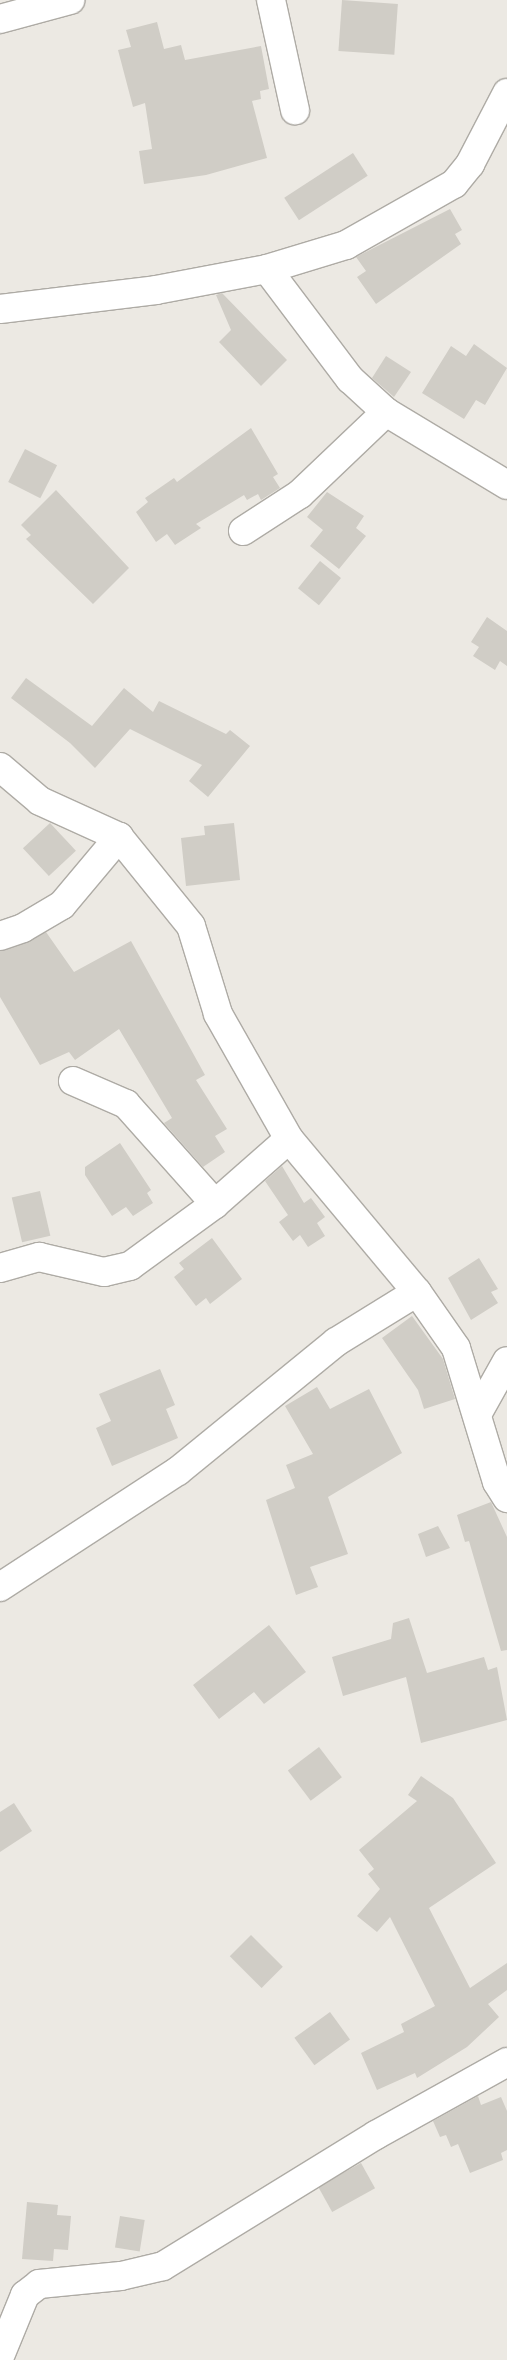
<!DOCTYPE html>
<html>
<head>
<meta charset="utf-8">
<style>
	body { margin:0 }
	#map { position:relative; width:507px; height:2360px; overflow:hidden; background:#ece9e3; font-family:"Archivo Narrow",sans-serif }
	div>[style] { position:absolute }
	.building>* { inset:0; background:#d0cdc6; transform-origin:0 0 }
	.roads { filter:drop-shadow(1px 0 #aeaba5) drop-shadow(-1px 0 #aeaba5) drop-shadow(0 1px #aeaba5) drop-shadow(0 -1px #aeaba5) }
	.minor>* { height:28px; margin:-14px; padding:0 14px; transform-origin:14px; border-radius:14px; background:#fff }
	span { translate:-50% -50%; white-space:nowrap; text-align:center; line-height:1.15; -webkit-text-stroke:5px #fff; paint-order:stroke }
</style>
</head>
<body>
<div id="map">
	<div class="building">
		<i style="left:342px;top:0;width:56px;height:51px;rotate:4deg"></i>
		<i style="clip-path:polygon(157px 22px,164px 49px,181px 45px,185px 60px,261px 46px,269px 89px,260px 91px,261px 99px,252px 101px,267px 158px,206px 175px,144px 184px,139px 151px,152px 149px,145px 103px,133px 107px,118px 50px,131px 47px,126px 30px)"></i>
		<i style="left:353px;top:153px;width:27px;height:82px;rotate:57deg"></i>
		<i style="clip-path:polygon(450px 209px,462px 230px,455px 234px,461px 244px,376px 304px,357px 277px,366px 271px,356px 257px)"></i>
		<i style="clip-path:polygon(222px 293px,287px 360px,261px 386px,219px 342px,231px 330px,216px 295px)"></i>
		<i style="clip-path:polygon(474px 344px,507px 368px,485px 405px,476px 400px,464px 419px,422px 393px,451px 346px,466px 356px)"></i>
		<i style="clip-path:polygon(386px 356px,411px 372px,394px 397px,372px 378px)"></i>
		<i style="clip-path:polygon(251px 428px,278px 474px,273px 477px,280px 488px,261px 500px,258px 494px,247px 500px,244px 495px,196px 524px,201px 528px,175px 545px,167px 534px,156px 542px,136px 512px,148px 502px,145px 498px,174px 478px,177px 482px)"></i>
		<i style="left:25px;top:449px;width:36px;height:37px;rotate:27deg"></i>
		<i style="clip-path:polygon(56px 490px,129px 568px,93px 604px,26px 539px,31px 535px,21px 525px)"></i>
		<i style="clip-path:polygon(327px 492px,364px 516px,356px 528px,366px 536px,339px 569px,310px 546px,323px 530px,307px 517px)"></i>
		<i style="left:320px;top:561px;width:27px;height:35px;rotate:39deg"></i>
		<i style="clip-path:polygon(487px 617px,507px 631px,507px 666px,500px 661px,495px 670px,473px 656px,479px 647px,471px 642px)"></i>
		<i style="clip-path:polygon(26px 678px,92px 726px,124px 688px,153px 712px,159px 701px,226px 734px,230px 730px,250px 746px,208px 797px,189px 781px,202px 765px,130px 729px,95px 768px,70px 743px,11px 698px)"></i>
		<i style="left:50px;top:823px;width:38px;height:37px;rotate:47deg"></i>
		<i style="clip-path:polygon(234px 823px,240px 880px,186px 886px,181px 838px,205px 835px,204px 826px)"></i>
		<i style="clip-path:polygon(46px 932px,74px 972px,131px 941px,205px 1075px,196px 1080px,227px 1129px,215px 1136px,225px 1152px,203px 1167px,164px 1123px,172px 1118px,119px 1029px,75px 1060px,69px 1052px,40px 1065px,0 997px,0 951px)"></i>
		<i style="clip-path:polygon(120px 1143px,151px 1190px,147px 1193px,153px 1203px,133px 1216px,126px 1207px,112px 1216px,85px 1175px,85px 1167px)"></i>
		<i style="clip-path:polygon(282px 1166px,304px 1203px,311px 1198px,325px 1217px,317px 1223px,325px 1236px,308px 1247px,300px 1235px,293px 1241px,279px 1222px,288px 1215px,265px 1181px)"></i>
		<i style="left:40px;top:1191px;width:46px;height:29px;rotate:77deg"></i>
		<i style="clip-path:polygon(212px 1238px,242px 1279px,210px 1304px,206px 1298px,196px 1306px,174px 1277px,184px 1269px,179px 1263px)"></i>
		<i style="clip-path:polygon(479px 1258px,498px 1289px,491px 1292px,498px 1303px,471px 1320px,448px 1278px)"></i>
		<i style="clip-path:polygon(412px 1316px,443px 1359px,455px 1399px,424px 1409px,418px 1390px,382px 1338px)"></i>
		<i style="clip-path:polygon(160px 1369px,175px 1405px,166px 1409px,178px 1438px,112px 1466px,96px 1428px,111px 1421px,99px 1394px)"></i>
		<i style="clip-path:polygon(317px 1387px,330px 1409px,369px 1389px,402px 1453px,328px 1497px,348px 1554px,310px 1567px,318px 1587px,296px 1595px,266px 1500px,295px 1488px,286px 1465px,313px 1454px,285px 1406px)"></i>
		<i style="clip-path:polygon(491px 1502px,507px 1537px,507px 1650px,501px 1651px,469px 1541px,465px 1542px,457px 1515px)"></i>
		<i style="clip-path:polygon(438px 1526px,450px 1548px,426px 1557px,418px 1534px)"></i>
		<i style="clip-path:polygon(409px 1618px,427px 1673px,484px 1657px,488px 1670px,497px 1667px,507px 1720px,421px 1743px,406px 1677px,343px 1696px,332px 1657px,391px 1639px,393px 1623px)"></i>
		<i style="clip-path:polygon(269px 1625px,306px 1672px,264px 1704px,254px 1692px,219px 1719px,193px 1685px)"></i>
		<i style="left:319px;top:1747px;width:38px;height:39px;rotate:53deg"></i>
		<i style="clip-path:polygon(421px 1776px,453px 1798px,496px 1863px,429px 1908px,470px 1988px,507px 1963px,507px 1990px,488px 2004px,499px 2017px,467px 2047px,417px 2078px,415px 2073px,377px 2090px,361px 2053px,404px 2032px,401px 2024px,435px 2006px,390px 1917px,377px 1932px,357px 1916px,380px 1889px,368px 1874px,374px 1869px,359px 1850px,417px 1801px,408px 1795px)"></i>
		<i style="clip-path:polygon(14px 1803px,32px 1831px,0 1852px,0 1812px)"></i>
		<i style="left:251px;top:1935px;width:45px;height:30px;rotate:45deg"></i>
		<i style="left:330px;top:2012px;width:34px;height:44px;rotate:54deg"></i>
		<i style="clip-path:polygon(478px 2096px,481px 2105px,501px 2097px,507px 2111px,507px 2150px,501px 2153px,503px 2160px,470px 2173px,458px 2144px,451px 2147px,446px 2135px,440px 2137px,433px 2121px)"></i>
		<i style="left:361px;top:2163px;width:29px;height:49px;rotate:61deg"></i>
		<i style="clip-path:polygon(27px 2202px,58px 2205px,57px 2215px,71px 2216px,68px 2250px,54px 2249px,53px 2261px,22px 2259px)"></i>
		<i style="left:120px;top:2216px;width:25px;height:32px;rotate:9deg"></i>
	</div>
	<div class="roads">
		<div class="minor">
			<i style="left:271px;top:0;width:113px;rotate:77.7deg"></i>
			<i style="left:0;top:19px;width:73px;rotate:-15.2deg"></i>
			<i style="left:267px;top:269px;width:138px;rotate:53deg"></i>
			<i style="left:350px;top:379px;width:49px;rotate:42.5deg"></i>
			<i style="left:386px;top:412px;width:141px;rotate:31.1deg"></i>
			<i style="left:0;top:309px;width:157px;rotate:-6.9deg"></i>
			<i style="left:156px;top:290px;width:113px;rotate:-10.7deg"></i>
			<i style="left:267px;top:269px;width:83px;rotate:-16.9deg"></i>
			<i style="left:346px;top:245px;width:124px;rotate:-29.5deg"></i>
			<i style="left:454px;top:184px;width:26px;rotate:-51deg"></i>
			<i style="left:470px;top:164px;width:80px;rotate:-62.5deg"></i>
			<i style="left:243px;top:531px;width:68px;rotate:-33deg"></i>
			<i style="left:300px;top:494px;width:119px;rotate:-43.6deg"></i>
			<i style="left:0;top:767px;width:52px;rotate:40.4deg"></i>
			<i style="left:40px;top:801px;width:87px;rotate:24.5deg"></i>
			<i style="left:119px;top:837px;width:114px;rotate:51deg"></i>
			<i style="left:191px;top:926px;width:92px;rotate:72.9deg"></i>
			<i style="left:218px;top:1014px;width:144px;rotate:60.4deg"></i>
			<i style="left:289px;top:1139px;width:199px;rotate:50.1deg"></i>
			<i style="left:417px;top:1292px;width:68px;rotate:55.1deg"></i>
			<i style="left:456px;top:1348px;width:140px;rotate:73deg"></i>
			<i style="left:497px;top:1482px;width:19px;rotate:58deg"></i>
			<i style="left:0;top:936px;width:24px;rotate:-19deg"></i>
			<i style="left:23px;top:928px;width:45px;rotate:-30.5deg"></i>
			<i style="left:62px;top:905px;width:89px;rotate:-50deg"></i>
			<i style="left:73px;top:1081px;width:58px;rotate:23.5deg"></i>
			<i style="left:126px;top:1104px;width:134px;rotate:48.3deg"></i>
			<i style="left:0;top:1268px;width:41px;rotate:-15.8deg"></i>
			<i style="left:39px;top:1257px;width:67px;rotate:13deg"></i>
			<i style="left:104px;top:1272px;width:27px;rotate:-13deg"></i>
			<i style="left:130px;top:1266px;width:105px;rotate:-36.1deg"></i>
			<i style="left:215px;top:1204px;width:98px;rotate:-41.3deg"></i>
			<i style="left:479px;top:1411px;width:57px;rotate:-60.8deg"></i>
			<i style="left:0;top:1587px;width:212px;rotate:-33.1deg"></i>
			<i style="left:178px;top:1471px;width:204px;rotate:-39.2deg"></i>
			<i style="left:336px;top:1342px;width:95px;rotate:-31.7deg"></i>
			<i style="left:0;top:2356px;width:66px;rotate:-67.7deg"></i>
			<i style="left:25px;top:2295px;width:18px;rotate:-38deg"></i>
			<i style="left:39px;top:2284px;width:82px;rotate:-5.6deg"></i>
			<i style="left:121px;top:2276px;width:43px;rotate:-13.4deg"></i>
			<i style="left:163px;top:2266px;width:250px;rotate:-31.6deg"></i>
			<i style="left:376px;top:2135px;width:150px;rotate:-29.1deg"></i>
		</div>
	</div>
</div>
</body>
</html>
